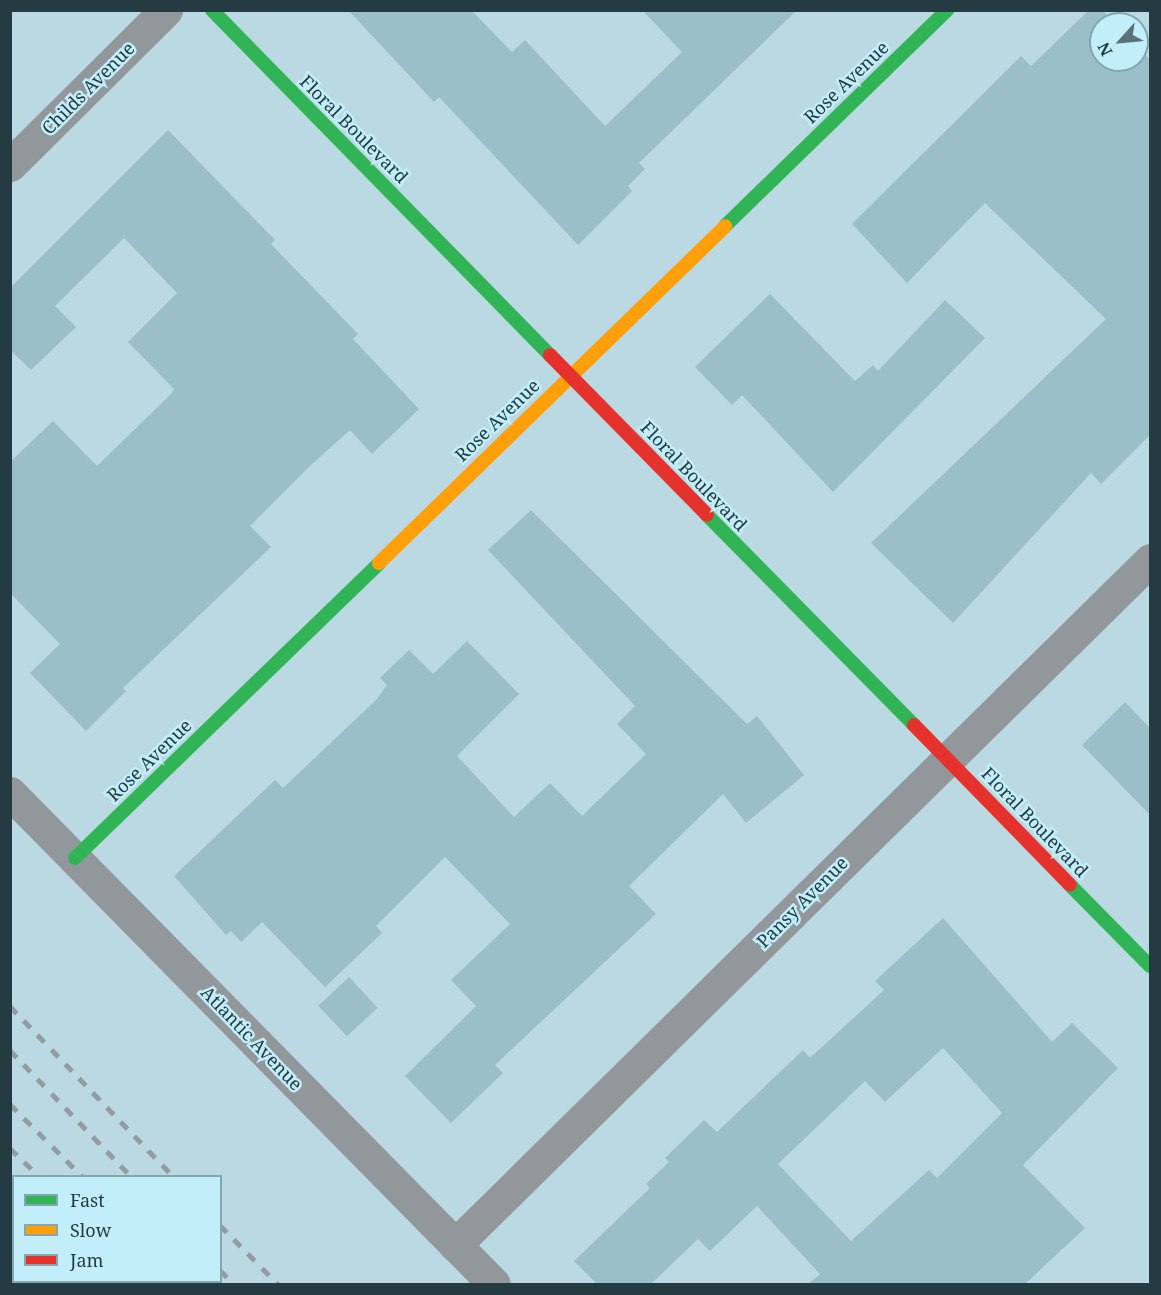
<!DOCTYPE html>
<html>
<head>
<meta charset="utf-8">
<style>
	body { margin:0 }
	#map { position:relative; width:1161px; height:1295px; overflow:hidden; background:#bbd9e2; font-family:"Noto Serif",serif }
	div>[style] { position:absolute }
	.built>* { inset:0; background:#a7d8e6 }
	.building>* { inset:0; background:#9bbfc9; transform-origin:0 0 }
	.street>* { height:33px; margin:-16.5px; padding:0 16.5px; transform-origin:16.5px; border-radius:16.5px; background:#92979c }
	.fast>* { height:14px; margin:-7px; padding:0 7px; transform-origin:7px; border-radius:7px; background:#30b455 }
	.slow>* { height:14px; margin:-7px; padding:0 7px; transform-origin:7px; border-radius:7px; background:#ff9f0a }
	.jam>* { height:14px; margin:-7px; padding:0 7px; transform-origin:7px; border-radius:7px; background:#e5322d }
	.rail>* { height:4.5px; margin-top:-2.25px; transform-origin:0; background:repeating-linear-gradient(90deg,#939da1 0 10px,transparent 0 20px) }
	span { translate:-50% -50%; white-space:nowrap; text-align:center; line-height:1.15; -webkit-text-stroke:5px #c2eefa; paint-order:stroke }
	.street-label { font-size:18px; color:#243b41 }
	.frame { position:absolute; inset:0; border:12px solid #243b41; pointer-events:none }
	.legend { position:absolute; left:12px; top:1175px; width:210px; height:108px; box-sizing:border-box; background:#c2eefa; border:2px solid #83a6b0; margin:0; padding:8px 10px; list-style:none; font-size:18px; color:#243b41 }
	.legend li { display:flex; align-items:center; gap:12px; height:30px }
	.legend b { width:30px; border:2px solid #83a6b0 }
	.north { position:absolute; left:1089px; top:12px; width:60px; height:60px; box-sizing:border-box; background:#c2eefa; border:2px solid #83a6b0; border-radius:50%; rotate:243deg; font-size:16px; font-weight:700; line-height:24px; text-align:center; color:#243b41 }
	.north::after { content:''; display:block; margin:auto; width:21px; height:27px; background:#597279; clip-path:polygon(50% 0,100% 100%,50% 72%,0 100%) }
</style>
</head>
<body>
<div id="map">
	<div class="built">
		<i style="clip-path:polygon(10px 1183px,14px 1282px,106px 1282px,11px 1284px)"></i>
	</div>
	<div class="building">
		<i style="clip-path:polygon(348px 10px,471px 10px,512px 52px,525px 40px,605px 126px,682px 52px,642px 10px,797px 10px,639px 163px,645px 169px,628px 186px,632px 191px,578px 245px,439px 97px,434px 102px)"></i>
		<i style="clip-path:polygon(1089px 10px,1102px 10px,1115px 24px,1101px 24px,1101px 60px,1137px 60px,1137px 46px,1150px 60px,1150px 435px,1101px 484px,1091px 473px,953px 623px,871px 543px,1106px 319px,985px 203px,907px 283px,852px 224px,1021px 56px,1031px 66px)"></i>
		<i style="clip-path:polygon(168px 130px,275px 240px,271px 244px,358px 334px,353px 339px,419px 409px,372px 454px,350px 430px,311px 465px,250px 526px,271px 547px,123px 688px,126px 691px,86px 731px,30px 673px,60px 644px,10px 593px,10px 462px,53px 421px,97px 466px,171px 394px,174px 389px,128px 342px,177px 293px,124px 238px,55px 306px,76px 327px,31px 370px,10px 350px,10px 288px)"></i>
		<i style="clip-path:polygon(770px 294px,855px 381px,873px 365px,878px 371px,945px 300px,985px 338px,833px 492px,742px 395px,732px 405px,695px 367px)"></i>
		<i style="clip-path:polygon(531px 510px,747px 724px,757px 716px,804px 775px,746px 823px,723px 794px,629px 886px,656px 914px,495px 1065px,503px 1073px,451px 1123px,405px 1076px,476px 1006px,451px 980px,510px 924px,445px 857px,376px 926px,382px 933px,325px 987px,262px 922px,241px 942px,231px 931px,226px 935px,174px 876px,275px 780px,283px 788px,376px 700px,387px 685px,380px 678px,409px 650px,433px 674px,467px 641px,519px 694px,457px 756px,514px 817px,550px 783px,582px 816px,646px 754px,617px 724px,635px 706px,488px 550px)"></i>
		<i style="clip-path:polygon(1125px 702px,1150px 728px,1150px 815px,1082px 745px)"></i>
		<i style="clip-path:polygon(evenodd,943px 918px,1052px 1042px,1072px 1023px,1118px 1068px,1023px 1165px,1085px 1228px,1025px 1284px,808px 1284px,820px 1274px,757px 1206px,710px 1251px,698px 1239px,651px 1284px,597px 1284px,574px 1261px,650px 1188px,646px 1184px,669px 1162px,665px 1158px,704px 1120px,717px 1132px,803px 1050px,810px 1058px,884px 990px,875px 981px,943px 918px,943px 1048px,1002px 1113px,937px 1178px,929px 1170px,851px 1241px,778px 1164px,865px 1081px,885px 1102px,943px 1048px)"></i>
		<i style="left:349px;top:977px;width:42px;height:42px;rotate:47deg"></i>
	</div>
	<div class="street">
		<i style="left:10px;top:165px;width:220px;rotate:-44.8deg"></i>
		<i style="left:10px;top:793px;width:689px;rotate:45.41deg"></i>
		<i style="left:455px;top:1245px;width:976px;rotate:-44.58deg"></i>
	</div>
	<div class="fast">
		<i style="left:212px;top:10px;width:483px;rotate:45.6deg"></i>
		<i style="left:725px;top:226px;width:310px;rotate:-44.2deg"></i>
		<i style="left:707px;top:515px;width:295px;rotate:45.4deg"></i>
		<i style="left:75px;top:858px;width:424px;rotate:-44.1deg"></i>
		<i style="left:1070px;top:885px;width:114px;rotate:45.4deg"></i>
	</div>
	<div class="slow">
		<i style="left:379px;top:563px;width:483px;rotate:-44.2deg"></i>
	</div>
	<div class="jam">
		<i style="left:550px;top:355px;width:224px;rotate:45.5deg"></i>
		<i style="left:914px;top:725px;width:223px;rotate:45.7deg"></i>
	</div>
	<div class="rail">
		<i style="left:10px;top:1006px;width:236px;rotate:46.2deg"></i>
		<i style="left:10px;top:1050px;width:175px;rotate:46.2deg"></i>
		<i style="left:10px;top:1104px;width:102px;rotate:45deg"></i>
		<i style="left:10px;top:1148px;width:40px;rotate:44deg"></i>
		<i style="left:220px;top:1225px;width:83px;rotate:45.5deg"></i>
		<i style="left:220px;top:1270px;width:20px;rotate:45deg"></i>
		<i style="left:142px;top:1282px;width:4px;rotate:34deg"></i>
		<i style="left:185px;top:1282px;width:4px;rotate:34deg"></i>
	</div>
	<div class="street-label">
		<span style="left:846px;top:82px;rotate:-44deg">Rose Avenue</span>
		<span style="left:88px;top:88px;rotate:-45deg">Childs Avenue</span>
		<span style="left:354px;top:129px;rotate:45deg">Floral Boulevard</span>
		<span style="left:497px;top:420px;rotate:-44deg">Rose Avenue</span>
		<span style="left:694px;top:476px;rotate:46deg">Floral Boulevard</span>
		<span style="left:149px;top:760px;rotate:-44deg">Rose Avenue</span>
		<span style="left:1035px;top:822px;rotate:46deg">Floral Boulevard</span>
		<span style="left:802px;top:902px;rotate:-45deg">Pansy Avenue</span>
		<span style="left:252px;top:1038px;rotate:46deg">Atlantic Avenue</span>
	</div>
	<div class="frame"></div>
	<ul class="legend">
	<li><b style="height:8px;background:#30b455"></b>Fast</li>
	<li><b style="height:8px;background:#ff9f0a"></b>Slow</li>
	<li><b style="height:8px;background:#e5322d"></b>Jam</li>
	</ul>
	<div class="north">N</div>
</div>
</body>
</html>
